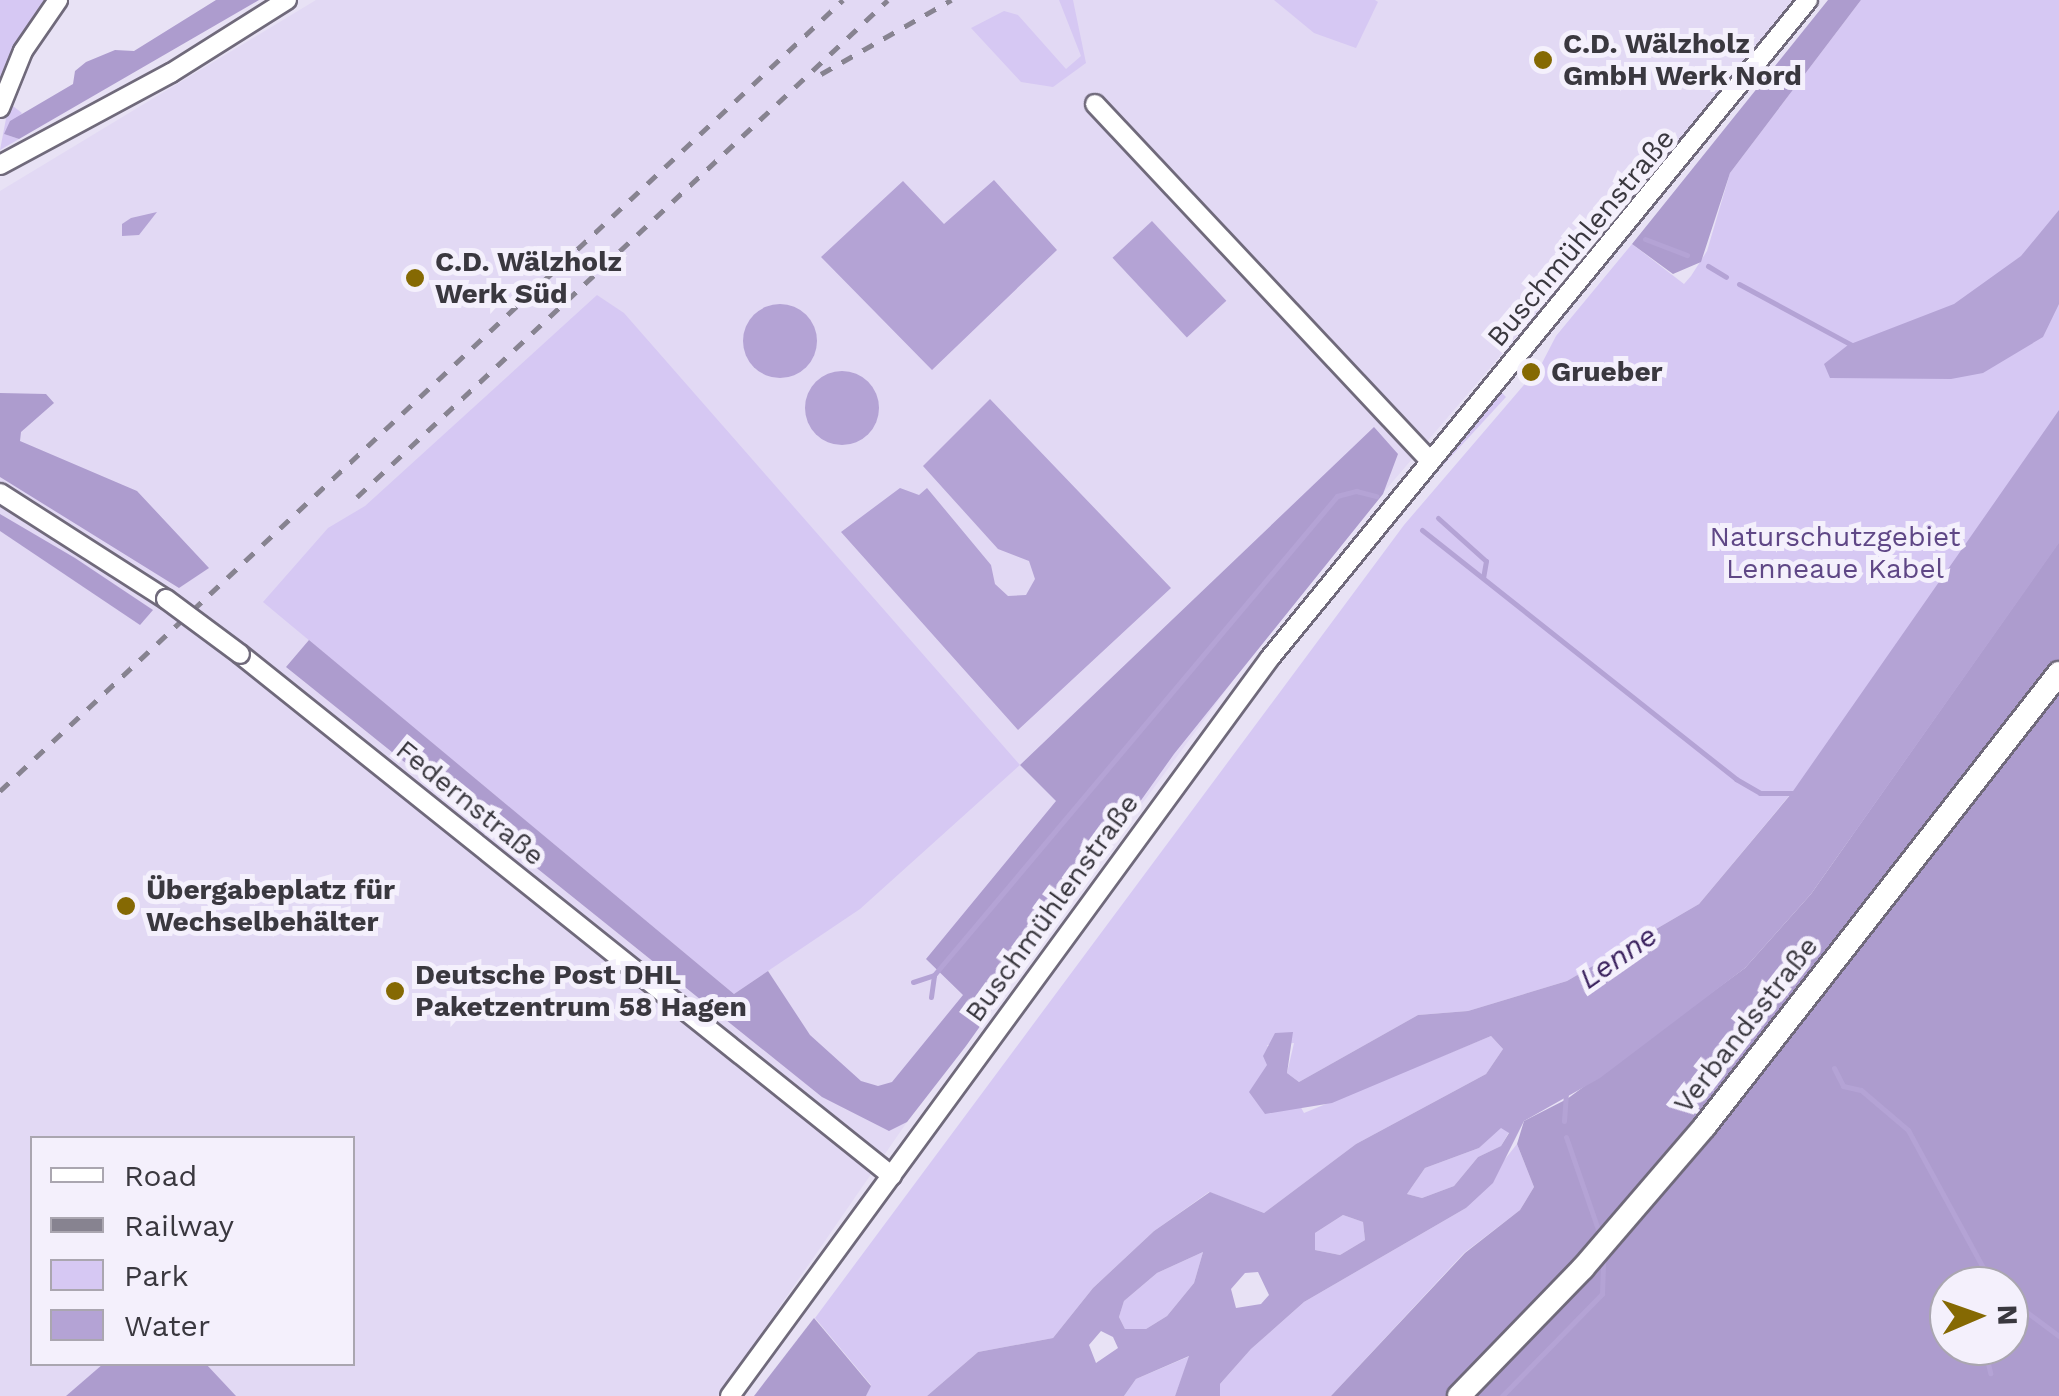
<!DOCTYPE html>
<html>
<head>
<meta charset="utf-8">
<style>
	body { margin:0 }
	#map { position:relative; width:2059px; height:1396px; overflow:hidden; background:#e8e2f5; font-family:"Work Sans",sans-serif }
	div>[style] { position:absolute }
	.built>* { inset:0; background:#e2d9f4 }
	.green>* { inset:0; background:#d6c8f3 }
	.forest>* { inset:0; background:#ad9cce }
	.water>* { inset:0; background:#b4a3d5; transform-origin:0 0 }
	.round { border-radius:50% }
	.stream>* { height:5px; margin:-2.5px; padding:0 2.5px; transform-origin:2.5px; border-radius:2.5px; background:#b4a3d5 }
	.roads { filter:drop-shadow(2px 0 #706a7b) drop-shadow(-2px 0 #706a7b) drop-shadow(0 2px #706a7b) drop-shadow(0 -2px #706a7b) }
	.minor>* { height:18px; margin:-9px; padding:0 9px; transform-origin:9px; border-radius:9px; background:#fff }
	.major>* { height:22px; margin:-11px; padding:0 11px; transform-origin:11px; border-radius:11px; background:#fff }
	.rail>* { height:5px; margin-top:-2.5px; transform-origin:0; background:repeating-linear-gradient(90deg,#878390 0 12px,transparent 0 24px) }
	.bridges { filter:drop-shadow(2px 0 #706a7b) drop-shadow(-2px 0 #706a7b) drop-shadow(0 2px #706a7b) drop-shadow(0 -2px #706a7b) }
	.minor-bridge>* { height:18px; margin:-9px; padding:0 9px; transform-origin:9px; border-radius:9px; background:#fff }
	.dots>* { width:28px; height:28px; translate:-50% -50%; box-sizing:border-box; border:5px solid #f4f0fc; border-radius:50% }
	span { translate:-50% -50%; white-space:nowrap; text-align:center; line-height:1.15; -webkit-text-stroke:10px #f4f0fc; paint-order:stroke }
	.poi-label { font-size:28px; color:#3a383f; font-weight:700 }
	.left { translate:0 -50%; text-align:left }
	.street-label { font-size:28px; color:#3a383f }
	.park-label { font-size:28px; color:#5f4786 }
	.water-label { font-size:30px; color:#3d2460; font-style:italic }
	.legend { position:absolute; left:30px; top:1136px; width:325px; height:230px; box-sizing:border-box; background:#f4f0fc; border:2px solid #aaa6b0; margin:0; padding:12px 18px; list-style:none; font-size:30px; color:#3a383f }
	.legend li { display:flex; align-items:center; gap:20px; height:50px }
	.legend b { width:50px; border:2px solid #aaa6b0 }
	.north { position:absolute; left:1929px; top:1266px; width:100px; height:100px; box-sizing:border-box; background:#f4f0fc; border:2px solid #aaa6b0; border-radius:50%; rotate:88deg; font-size:28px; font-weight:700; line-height:40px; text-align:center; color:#3a383f }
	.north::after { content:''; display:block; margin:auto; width:35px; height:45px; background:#856903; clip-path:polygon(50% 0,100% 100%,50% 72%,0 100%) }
</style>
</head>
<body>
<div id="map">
	<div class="built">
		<i style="clip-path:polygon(evenodd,316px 0,1793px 0,1602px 237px,1300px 590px,907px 1122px,718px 1396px,0 1396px,0 191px,316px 0,32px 1138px,352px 1138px,352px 1364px,32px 1364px,32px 1138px)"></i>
	</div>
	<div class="green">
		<i style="clip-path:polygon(0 0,51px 0,0 91px)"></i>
		<i style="clip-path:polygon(1059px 0,1073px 0,1086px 63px,1053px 87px,1021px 82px,971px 28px,1004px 11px,1018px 15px,1066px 69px,1081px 56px)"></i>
		<i style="clip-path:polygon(1274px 0,1375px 0,1378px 2px,1356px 48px,1314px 33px)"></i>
		<i style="clip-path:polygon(1861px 0,2059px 0,2059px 621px,1860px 843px,1793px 791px,1699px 904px,1567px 981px,1468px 1011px,1418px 1015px,1299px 1082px,1287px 1073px,1294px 1043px,1267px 1045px,1304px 1113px,1491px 1036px,1503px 1049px,1486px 1074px,1356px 1144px,1264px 1213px,1209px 1192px,1154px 1231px,1093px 1288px,1053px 1338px,978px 1352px,927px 1396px,866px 1396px,871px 1385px,815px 1318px,1404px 525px,1541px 365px,1556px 336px,1632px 244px,1684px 284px,1691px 276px,1707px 251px,1730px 173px)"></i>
		<i style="clip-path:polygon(9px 103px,22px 113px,4px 134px,19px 139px,0 150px)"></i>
		<i style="clip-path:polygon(597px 295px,624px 313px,1020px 765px,860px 909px,734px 994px,263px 602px,328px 528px,365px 506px)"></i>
		<i style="clip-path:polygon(1501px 392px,1506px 397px,1435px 474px,1434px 470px)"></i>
		<i style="clip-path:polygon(1501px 1127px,1509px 1132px,1501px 1146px,1478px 1157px,1454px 1186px,1422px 1198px,1407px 1194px,1425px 1168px,1479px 1148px)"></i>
		<i style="clip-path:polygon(1517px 1144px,1534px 1187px,1520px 1210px,1464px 1253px,1331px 1396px,1220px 1396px,1220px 1384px,1251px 1349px,1304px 1302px,1466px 1208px)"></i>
		<i style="clip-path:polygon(1343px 1215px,1363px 1222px,1365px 1240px,1340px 1255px,1315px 1250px,1315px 1233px)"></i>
		<i style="clip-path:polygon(1203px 1252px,1194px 1283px,1167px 1316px,1146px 1329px,1125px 1329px,1119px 1317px,1124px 1301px,1157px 1273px)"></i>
		<i style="clip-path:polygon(1190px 1356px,1175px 1396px,1124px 1396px,1136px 1379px)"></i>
	</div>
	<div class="forest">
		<i style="clip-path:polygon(216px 0,259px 0,19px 139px,4px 134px,10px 121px,73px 84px,75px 71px,86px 62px,115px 50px,134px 51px)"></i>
		<i style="clip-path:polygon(1828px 0,1861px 0,1730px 173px,1701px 262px,1673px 274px,1632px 244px)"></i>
		<i style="clip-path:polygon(0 393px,46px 394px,54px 403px,21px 432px,20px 441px,137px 491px,209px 568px,179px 588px,0 477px)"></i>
		<i style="clip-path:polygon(1374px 427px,1398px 454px,1383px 494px,1174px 754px,966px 1046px,907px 1122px,889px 1131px,822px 1097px,286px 667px,309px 640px,734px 994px,768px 971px,810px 1035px,861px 1081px,878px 1086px,892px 1082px,963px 995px,926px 959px,1056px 801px,1020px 765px)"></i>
		<i style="clip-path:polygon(0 514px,75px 558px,153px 610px,140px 625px,0 531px)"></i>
		<i style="clip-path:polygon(evenodd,2059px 542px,2059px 1396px,1331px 1396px,1465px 1253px,1520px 1210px,1534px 1187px,1517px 1144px,1524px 1121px,1567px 1099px,1745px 968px,1811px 894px,2059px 542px,1949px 1286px,2009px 1286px,2009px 1346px,1949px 1346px,1949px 1286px)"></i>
		<i style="clip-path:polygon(814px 1318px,871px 1386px,866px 1396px,754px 1396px)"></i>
		<i style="clip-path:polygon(103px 1364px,206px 1364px,236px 1396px,66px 1396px)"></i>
	</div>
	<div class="water">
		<i style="clip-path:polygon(994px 180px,1057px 250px,932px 370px,821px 257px,903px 181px,944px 224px)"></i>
		<i style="clip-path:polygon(2059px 210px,2059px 304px,2043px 337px,1983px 373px,1951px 379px,1830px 378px,1824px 364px,1848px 345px,1954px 304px,2021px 256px)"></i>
		<i style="clip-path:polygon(157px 212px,139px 235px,122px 236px,122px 224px,131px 218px)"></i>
		<i style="left:1152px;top:221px;width:109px;height:54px;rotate:47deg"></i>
		<i class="round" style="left:743px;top:304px;width:74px;height:74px"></i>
		<i class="round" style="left:805px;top:371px;width:74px;height:74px"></i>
		<i style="clip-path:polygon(990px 399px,1171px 588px,1018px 730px,841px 532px,900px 488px,919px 495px,927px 488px,991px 565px,995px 584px,1008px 596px,1026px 595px,1035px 579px,1029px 561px,998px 549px,923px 466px)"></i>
		<i style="clip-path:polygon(evenodd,2059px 410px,2059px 543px,1811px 894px,1745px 968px,1600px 1078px,1524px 1121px,1493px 1183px,1466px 1208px,1304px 1302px,1251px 1349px,1220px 1384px,1220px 1396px,1175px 1396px,1189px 1356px,1136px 1379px,1124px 1396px,927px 1396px,978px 1352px,1053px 1338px,1093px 1288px,1154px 1231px,1210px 1192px,1264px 1213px,1356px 1144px,1486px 1074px,1503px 1049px,1491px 1036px,1332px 1103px,1265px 1114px,1249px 1092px,1267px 1065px,1263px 1056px,1275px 1033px,1293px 1032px,1287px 1073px,1299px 1082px,1418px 1015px,1468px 1011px,1567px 981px,1699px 904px,1791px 794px,2059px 410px,1501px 1128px,1509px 1133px,1501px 1146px,1478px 1157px,1454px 1186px,1422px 1198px,1407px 1194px,1425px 1168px,1479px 1148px,1501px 1128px,2059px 410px,1343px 1215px,1363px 1222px,1365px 1240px,1340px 1255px,1315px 1250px,1315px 1233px,1343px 1215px,2059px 410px,1203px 1252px,1194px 1283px,1167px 1316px,1146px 1329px,1125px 1329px,1119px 1317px,1124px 1301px,1157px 1273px,1203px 1252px,2059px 410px,1258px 1272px,1269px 1295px,1261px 1304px,1236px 1308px,1231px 1289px,1245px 1273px,1258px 1272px,2059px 410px,1101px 1331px,1113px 1337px,1118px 1348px,1096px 1363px,1089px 1345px,1101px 1331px)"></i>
	</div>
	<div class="stream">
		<i style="left:1645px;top:239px;width:45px;rotate:20.9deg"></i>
		<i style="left:1708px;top:266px;width:21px;rotate:31deg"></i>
		<i style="left:1739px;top:284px;width:128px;rotate:28.4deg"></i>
		<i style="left:1438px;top:518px;width:64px;rotate:41.9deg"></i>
		<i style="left:1486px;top:561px;width:17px;rotate:100deg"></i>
		<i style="left:1422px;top:530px;width:401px;rotate:38.4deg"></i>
		<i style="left:1736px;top:779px;width:28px;rotate:30deg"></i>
		<i style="left:1760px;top:793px;width:36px"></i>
		<i style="left:913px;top:982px;width:22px;rotate:-18deg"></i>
		<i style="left:931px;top:997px;width:22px;rotate:-82deg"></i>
		<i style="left:934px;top:975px;width:626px;rotate:-49.92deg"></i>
		<i style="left:1337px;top:496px;width:20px;rotate:-15deg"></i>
		<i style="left:1356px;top:491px;width:21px;rotate:14deg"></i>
		<i style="left:1834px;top:1068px;width:20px;rotate:63deg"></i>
		<i style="left:1843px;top:1086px;width:18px;rotate:13deg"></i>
		<i style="left:1861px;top:1090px;width:62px;rotate:40.4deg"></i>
		<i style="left:1908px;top:1130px;width:178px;rotate:61.4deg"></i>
		<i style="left:1564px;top:1121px;width:26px;rotate:-86deg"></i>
		<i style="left:1566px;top:1137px;width:104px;rotate:70.9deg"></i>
		<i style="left:2009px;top:1299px;width:62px;rotate:36.5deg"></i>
		<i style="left:1984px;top:1346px;width:28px;rotate:77deg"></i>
		<i style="left:1502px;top:1396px;width:143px;rotate:-45.6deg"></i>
		<i style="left:1602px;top:1294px;width:38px;rotate:-88deg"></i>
	</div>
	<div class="roads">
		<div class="minor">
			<i style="left:1095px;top:104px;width:490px;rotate:46.8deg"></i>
			<i style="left:0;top:108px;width:61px;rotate:-68deg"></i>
			<i style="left:23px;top:51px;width:62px;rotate:-55.5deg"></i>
			<i style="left:0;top:165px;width:194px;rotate:-28.3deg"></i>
			<i style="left:171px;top:73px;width:137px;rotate:-32.2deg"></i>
			<i style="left:0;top:493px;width:197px;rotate:32.6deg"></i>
			<i style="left:240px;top:654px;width:835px;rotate:38.68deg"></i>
			<i style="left:730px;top:1396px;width:914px;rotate:-53.81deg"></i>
			<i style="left:1270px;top:658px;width:850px;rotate:-50.73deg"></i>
		</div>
		<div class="major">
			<i style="left:1459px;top:1396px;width:178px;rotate:-45.9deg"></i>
			<i style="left:1583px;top:1268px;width:187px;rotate:-49.3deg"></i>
			<i style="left:1705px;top:1126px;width:575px;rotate:-51.99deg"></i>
		</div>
	</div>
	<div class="rail">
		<i style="left:821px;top:74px;width:150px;rotate:-29.6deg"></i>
		<i style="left:357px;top:497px;width:727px;rotate:-43.11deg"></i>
		<i style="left:0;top:791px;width:1156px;rotate:-43.18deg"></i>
	</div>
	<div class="bridges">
		<div class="minor-bridge">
			<i style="left:166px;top:599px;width:92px;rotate:36.6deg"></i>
		</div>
	</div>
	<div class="dots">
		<i style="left:1543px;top:60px;background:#856903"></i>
		<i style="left:415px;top:278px;background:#856903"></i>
		<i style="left:1531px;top:372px;background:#856903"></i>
		<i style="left:126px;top:906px;background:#856903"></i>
		<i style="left:395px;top:991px;background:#856903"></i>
	</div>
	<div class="poi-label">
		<span class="left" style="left:1563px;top:60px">C.D. Wälzholz<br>GmbH Werk Nord</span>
		<span class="left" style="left:435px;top:278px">C.D. Wälzholz<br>Werk Süd</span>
		<span class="left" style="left:1551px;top:372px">Grueber</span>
		<span class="left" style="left:146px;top:906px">Übergabeplatz für<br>Wechselbehälter</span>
		<span class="left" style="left:415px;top:991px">Deutsche Post DHL<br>Paketzentrum 58 Hagen</span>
	</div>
	<div class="street-label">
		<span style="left:1581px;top:238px;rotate:-50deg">Buschmühlenstraße</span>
		<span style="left:470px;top:803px;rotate:39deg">Federnstraße</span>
		<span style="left:1052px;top:908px;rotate:-54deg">Buschmühlenstraße</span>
		<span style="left:1746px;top:1025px;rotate:-52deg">Verbandsstraße</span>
	</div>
	<div class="park-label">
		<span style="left:1835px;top:553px">Naturschutzgebiet<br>Lenneaue Kabel</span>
	</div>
	<div class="water-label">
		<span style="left:1618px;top:957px;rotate:-35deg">Lenne</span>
	</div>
	<ul class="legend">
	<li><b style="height:12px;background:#fff"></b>Road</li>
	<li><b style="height:12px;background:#878390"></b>Railway</li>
	<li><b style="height:28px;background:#d6c8f3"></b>Park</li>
	<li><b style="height:28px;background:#b4a3d5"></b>Water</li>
	</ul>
	<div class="north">N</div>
</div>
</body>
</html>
